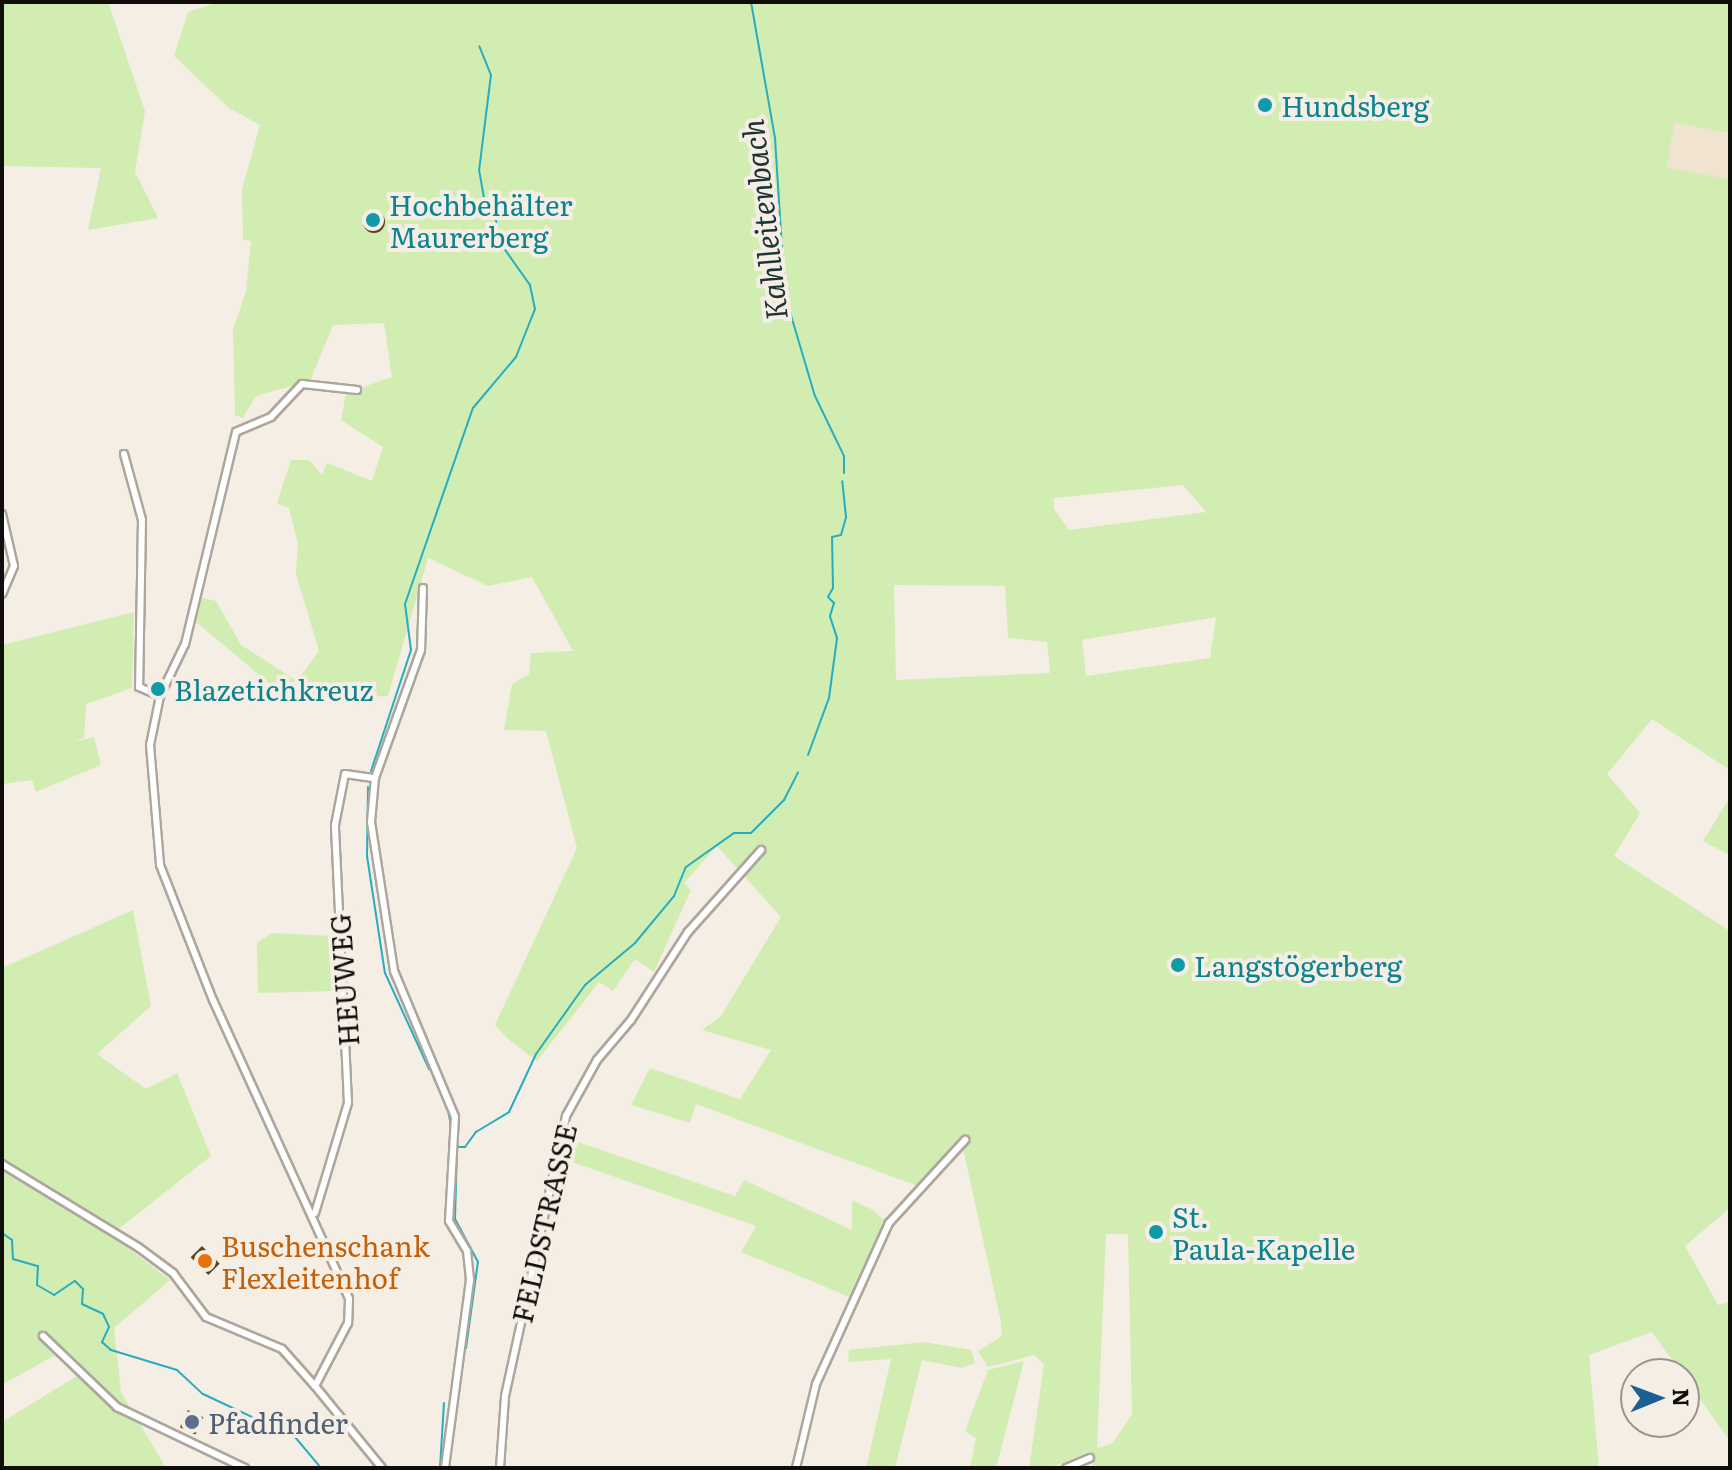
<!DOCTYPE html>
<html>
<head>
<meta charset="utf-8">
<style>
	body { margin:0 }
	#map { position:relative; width:1732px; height:1470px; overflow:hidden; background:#f5eee4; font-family:Literata,serif }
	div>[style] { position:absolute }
	.industrial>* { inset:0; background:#f0e3cf }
	.green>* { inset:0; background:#d1edb2 }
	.stream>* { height:2px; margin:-1px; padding:0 1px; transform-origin:1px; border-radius:1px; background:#27adbf }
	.building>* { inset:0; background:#5d431b; transform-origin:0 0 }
	.round { border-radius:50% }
	.roads { filter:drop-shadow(2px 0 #ada69d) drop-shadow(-2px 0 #ada69d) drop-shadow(0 2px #ada69d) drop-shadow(0 -2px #ada69d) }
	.street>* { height:6px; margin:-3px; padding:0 3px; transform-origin:3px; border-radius:3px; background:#fff }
	.dots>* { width:22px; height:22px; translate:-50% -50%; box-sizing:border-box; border:4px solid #f5eee4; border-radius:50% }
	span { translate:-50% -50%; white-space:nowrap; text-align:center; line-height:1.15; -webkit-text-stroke:8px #f5eee4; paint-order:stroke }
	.culture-label { font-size:28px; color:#0d838f }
	.left { translate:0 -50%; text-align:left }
	.street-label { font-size:28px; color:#100e0a }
	.food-label { font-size:28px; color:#c56008 }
	.service-label { font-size:28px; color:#4e5e75 }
	.water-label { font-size:30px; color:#1d3336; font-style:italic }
	.frame { position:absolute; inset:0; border:4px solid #100e0a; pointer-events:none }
	.north { position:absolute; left:1620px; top:1358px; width:80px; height:80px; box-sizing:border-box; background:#f5eee4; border:2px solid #99948d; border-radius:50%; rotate:89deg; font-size:22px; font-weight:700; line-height:32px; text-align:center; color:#100e0a }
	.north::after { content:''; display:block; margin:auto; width:28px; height:36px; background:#1b6095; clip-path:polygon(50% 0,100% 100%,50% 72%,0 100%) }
</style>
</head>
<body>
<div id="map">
	<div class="industrial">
		<i style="clip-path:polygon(1673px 123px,1730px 133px,1730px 179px,1667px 169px)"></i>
	</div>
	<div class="green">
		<i style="clip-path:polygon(2px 2px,108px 2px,145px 111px,135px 172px,158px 218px,88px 230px,101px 168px,2px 166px)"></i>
		<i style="clip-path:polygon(evenodd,218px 2px,1730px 2px,1730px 133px,1674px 123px,1667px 168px,1730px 179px,1730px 770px,1652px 719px,1607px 774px,1640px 813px,1614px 856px,1730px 931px,1730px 1208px,1685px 1246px,1718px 1305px,1730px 1302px,1730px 1441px,1652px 1332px,1589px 1355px,1599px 1468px,1094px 1468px,1088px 1452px,1050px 1468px,1029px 1468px,1044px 1364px,1034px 1355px,988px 1367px,978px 1351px,1002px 1336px,1001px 1322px,963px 1148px,923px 1188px,696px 1104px,690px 1123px,631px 1105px,650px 1068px,740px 1099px,771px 1050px,702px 1030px,721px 1016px,781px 917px,717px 846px,684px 883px,691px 890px,654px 972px,635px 959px,613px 991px,599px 982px,537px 1061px,508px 1039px,495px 1025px,577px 848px,546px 731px,504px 730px,512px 684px,529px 674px,531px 653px,573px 651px,532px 577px,488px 586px,428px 558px,388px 696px,289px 700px,196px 622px,202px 598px,216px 601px,241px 645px,297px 681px,319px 651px,296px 574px,298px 544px,289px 508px,277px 503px,291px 460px,309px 460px,322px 475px,327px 463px,372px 481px,383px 447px,341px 420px,346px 393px,392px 377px,384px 323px,333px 325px,310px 381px,256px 396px,243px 418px,235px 415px,233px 330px,246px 291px,251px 241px,243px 240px,242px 189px,260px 125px,229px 108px,174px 56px,188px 12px,218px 2px,1183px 485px,1206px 512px,1069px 530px,1054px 509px,1054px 498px,1183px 485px,218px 2px,894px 585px,1005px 586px,1008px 638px,1047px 642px,1050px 673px,896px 680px,894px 585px,218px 2px,1216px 617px,1210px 658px,1086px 676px,1082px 640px,1216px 617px,218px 2px,1106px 1234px,1128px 1234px,1132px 1414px,1112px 1444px,1097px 1448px,1106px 1234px)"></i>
		<i style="clip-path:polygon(134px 612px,132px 688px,86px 704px,84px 738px,73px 742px,94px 737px,101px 765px,36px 792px,32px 780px,2px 784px,2px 645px)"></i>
		<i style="clip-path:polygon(1730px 797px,1730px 855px,1703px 841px)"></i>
		<i style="clip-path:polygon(133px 910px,151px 1006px,97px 1054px,146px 1089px,177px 1073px,211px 1156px,111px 1235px,170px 1280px,114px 1328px,121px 1392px,166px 1468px,2px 1468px,2px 1422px,77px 1376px,57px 1354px,2px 1385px,2px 968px)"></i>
		<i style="clip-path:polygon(272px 933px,332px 936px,337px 991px,258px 993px,257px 943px)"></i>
		<i style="clip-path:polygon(575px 1141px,735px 1196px,744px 1180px,852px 1230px,852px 1200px,873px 1210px,885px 1221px,857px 1300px,741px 1252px,756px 1226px,569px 1161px)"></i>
		<i style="clip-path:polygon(924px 1342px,971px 1350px,975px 1363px,962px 1368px,922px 1360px,895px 1468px,866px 1468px,891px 1359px,848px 1362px,849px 1350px)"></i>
		<i style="clip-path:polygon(1024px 1361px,996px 1468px,970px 1468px,976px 1438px,965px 1431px,988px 1370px)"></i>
	</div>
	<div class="stream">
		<i style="left:751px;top:2px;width:138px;rotate:80deg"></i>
		<i style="left:775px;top:138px;width:157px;rotate:86.4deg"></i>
		<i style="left:785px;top:295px;width:105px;rotate:73.5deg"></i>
		<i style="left:815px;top:396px;width:67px;rotate:64.2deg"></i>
		<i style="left:844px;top:456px;width:17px;rotate:90deg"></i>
		<i style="left:808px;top:755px;width:61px;rotate:-69.8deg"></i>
		<i style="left:829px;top:698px;width:61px;rotate:-82.4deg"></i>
		<i style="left:837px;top:638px;width:23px;rotate:-108deg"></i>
		<i style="left:830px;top:616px;width:14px;rotate:-73deg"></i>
		<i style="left:834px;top:603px;width:8px;rotate:-135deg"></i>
		<i style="left:828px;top:597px;width:10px;rotate:-61deg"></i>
		<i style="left:833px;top:588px;width:51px;rotate:-91.1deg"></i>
		<i style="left:832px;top:537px;width:9px;rotate:-13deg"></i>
		<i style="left:841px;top:535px;width:19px;rotate:-74deg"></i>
		<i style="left:846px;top:517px;width:36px;rotate:-96deg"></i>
		<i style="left:371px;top:771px;width:127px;rotate:-71.7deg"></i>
		<i style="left:411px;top:650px;width:46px;rotate:-97.4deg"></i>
		<i style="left:405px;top:604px;width:207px;rotate:-70.9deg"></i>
		<i style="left:473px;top:408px;width:67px;rotate:-49.9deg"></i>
		<i style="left:516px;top:357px;width:52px;rotate:-68.4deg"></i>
		<i style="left:535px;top:309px;width:25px;rotate:-102deg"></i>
		<i style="left:530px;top:285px;width:59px;rotate:-125.3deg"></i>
		<i style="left:496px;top:237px;width:25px;rotate:-90deg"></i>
		<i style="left:496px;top:212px;width:18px;rotate:-131deg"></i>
		<i style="left:484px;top:198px;width:27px;rotate:-100deg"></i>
		<i style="left:479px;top:171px;width:97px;rotate:-82.9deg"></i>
		<i style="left:491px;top:75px;width:31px;rotate:-112deg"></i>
		<i style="left:368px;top:787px;width:69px;rotate:90.8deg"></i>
		<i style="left:367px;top:856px;width:118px;rotate:81.3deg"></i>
		<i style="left:385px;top:973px;width:106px;rotate:65.4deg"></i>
		<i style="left:434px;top:1079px;width:15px;rotate:62deg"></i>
		<i style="left:447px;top:1105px;width:25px;rotate:79deg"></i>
		<i style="left:2px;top:1233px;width:12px;rotate:35deg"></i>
		<i style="left:12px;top:1240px;width:19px;rotate:87deg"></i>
		<i style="left:13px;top:1259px;width:26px;rotate:16deg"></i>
		<i style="left:38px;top:1266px;width:19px;rotate:93deg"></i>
		<i style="left:37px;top:1285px;width:20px;rotate:30deg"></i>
		<i style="left:54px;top:1295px;width:25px;rotate:-34deg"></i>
		<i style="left:75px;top:1281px;width:11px;rotate:45deg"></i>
		<i style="left:83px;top:1289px;width:15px;rotate:94deg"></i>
		<i style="left:82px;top:1304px;width:23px;rotate:25deg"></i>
		<i style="left:103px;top:1314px;width:14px;rotate:65deg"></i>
		<i style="left:109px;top:1327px;width:17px;rotate:115deg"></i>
		<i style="left:102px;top:1342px;width:12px;rotate:42deg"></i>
		<i style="left:111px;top:1350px;width:69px;rotate:16.9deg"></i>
		<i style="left:177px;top:1370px;width:35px;rotate:43deg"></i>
		<i style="left:203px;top:1394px;width:102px;rotate:25.1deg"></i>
		<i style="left:295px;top:1437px;width:40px;rotate:50deg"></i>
		<i style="left:466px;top:1348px;width:87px;rotate:-82.1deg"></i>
		<i style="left:478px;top:1262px;width:49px;rotate:-118.1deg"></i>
		<i style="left:455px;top:1219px;width:72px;rotate:-88.4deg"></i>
		<i style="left:457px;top:1147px;width:8px"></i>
		<i style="left:465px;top:1147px;width:19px;rotate:-54deg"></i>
		<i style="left:476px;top:1132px;width:39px;rotate:-31deg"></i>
		<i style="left:509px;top:1112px;width:64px;rotate:-65deg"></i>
		<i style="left:536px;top:1054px;width:85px;rotate:-54.6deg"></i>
		<i style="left:585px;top:985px;width:65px;rotate:-40deg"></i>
		<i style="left:635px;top:943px;width:61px;rotate:-50.3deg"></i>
		<i style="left:674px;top:896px;width:31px;rotate:-68deg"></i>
		<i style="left:686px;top:867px;width:59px;rotate:-35.3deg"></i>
		<i style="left:734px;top:833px;width:17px"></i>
		<i style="left:751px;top:833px;width:47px;rotate:-45deg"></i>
		<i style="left:784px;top:800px;width:31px;rotate:-63deg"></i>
		<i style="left:440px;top:1468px;width:65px;rotate:-86.5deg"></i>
	</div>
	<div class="building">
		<i class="round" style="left:363px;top:211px;width:22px;height:22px"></i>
		<i style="left:202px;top:1246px;width:25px;height:16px;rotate:45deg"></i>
		<i style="left:188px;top:1410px;width:17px;height:19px;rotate:25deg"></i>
	</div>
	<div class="roads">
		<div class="street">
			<i style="left:357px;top:390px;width:55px;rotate:-173.8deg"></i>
			<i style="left:302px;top:384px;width:45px;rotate:133.2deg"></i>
			<i style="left:271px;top:417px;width:38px;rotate:157deg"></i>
			<i style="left:236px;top:432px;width:218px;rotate:103.5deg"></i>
			<i style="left:185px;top:644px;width:58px;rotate:115.7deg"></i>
			<i style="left:160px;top:696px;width:50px;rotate:101.5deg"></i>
			<i style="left:150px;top:745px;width:120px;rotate:85.2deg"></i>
			<i style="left:160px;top:865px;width:145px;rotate:68.6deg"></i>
			<i style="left:213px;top:1000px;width:328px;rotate:65.5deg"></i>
			<i style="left:349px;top:1299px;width:24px;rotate:92deg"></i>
			<i style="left:348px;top:1323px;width:71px;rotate:117.6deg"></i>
			<i style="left:315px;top:1386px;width:106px;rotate:50.7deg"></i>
			<i style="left:124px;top:454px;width:68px;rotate:74.7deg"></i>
			<i style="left:142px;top:520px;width:167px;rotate:91deg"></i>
			<i style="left:139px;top:687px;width:23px;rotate:23deg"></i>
			<i style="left:2px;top:514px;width:53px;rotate:77deg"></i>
			<i style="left:14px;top:566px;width:30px;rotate:113deg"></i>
			<i style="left:423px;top:588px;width:62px;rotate:91.8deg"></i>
			<i style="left:421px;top:650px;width:136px;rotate:109.8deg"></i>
			<i style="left:375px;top:778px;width:44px;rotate:95.2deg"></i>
			<i style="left:371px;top:822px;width:151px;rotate:81.2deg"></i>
			<i style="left:394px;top:971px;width:158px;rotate:67.3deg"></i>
			<i style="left:455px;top:1117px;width:104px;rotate:93.3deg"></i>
			<i style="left:449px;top:1221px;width:35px;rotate:59deg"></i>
			<i style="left:467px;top:1251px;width:29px;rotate:84deg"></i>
			<i style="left:470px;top:1280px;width:190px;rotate:97.6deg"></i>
			<i style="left:2px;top:1164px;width:159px;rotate:31.4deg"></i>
			<i style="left:138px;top:1247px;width:44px;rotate:36.6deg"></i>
			<i style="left:173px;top:1273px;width:55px;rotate:53.1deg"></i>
			<i style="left:206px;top:1317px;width:82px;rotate:22.8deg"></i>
			<i style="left:282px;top:1349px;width:50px;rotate:48.3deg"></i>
			<i style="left:315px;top:1213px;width:115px;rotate:-73.3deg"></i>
			<i style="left:348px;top:1103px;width:278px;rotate:-92.7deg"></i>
			<i style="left:335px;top:825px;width:52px;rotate:-78.9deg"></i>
			<i style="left:345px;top:774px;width:30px;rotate:8deg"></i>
			<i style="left:43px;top:1336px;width:103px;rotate:43.8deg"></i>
			<i style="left:117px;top:1407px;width:142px;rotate:25.5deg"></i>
			<i style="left:500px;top:1468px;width:72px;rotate:-86deg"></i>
			<i style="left:505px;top:1396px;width:287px;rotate:-77.7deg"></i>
			<i style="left:566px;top:1116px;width:64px;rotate:-61deg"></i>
			<i style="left:597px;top:1060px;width:52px;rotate:-49.6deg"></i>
			<i style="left:631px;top:1020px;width:105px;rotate:-57.1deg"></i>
			<i style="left:688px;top:932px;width:110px;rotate:-48.3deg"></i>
			<i style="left:796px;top:1468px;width:86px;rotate:-76.6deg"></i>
			<i style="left:816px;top:1384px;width:177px;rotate:-65.6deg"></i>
			<i style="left:889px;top:1223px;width:113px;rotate:-47.5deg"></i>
			<i style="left:1066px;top:1468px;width:26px;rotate:-23deg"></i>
		</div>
	</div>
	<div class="dots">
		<i style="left:1265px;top:105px;background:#0f9aa8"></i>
		<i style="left:373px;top:220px;background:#0f9aa8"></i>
		<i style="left:158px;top:689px;background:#0f9aa8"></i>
		<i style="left:1178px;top:965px;background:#0f9aa8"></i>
		<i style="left:1156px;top:1232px;background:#0f9aa8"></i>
		<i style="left:205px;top:1261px;background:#e8710a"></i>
		<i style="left:192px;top:1422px;background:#5c6f8a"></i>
	</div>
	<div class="culture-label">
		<span class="left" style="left:1281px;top:105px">Hundsberg</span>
		<span class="left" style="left:389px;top:220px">Hochbehälter<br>Maurerberg</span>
		<span class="left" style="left:174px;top:689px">Blazetichkreuz</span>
		<span class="left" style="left:1194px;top:965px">Langstögerberg</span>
		<span class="left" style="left:1172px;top:1232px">St.<br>Paula-Kapelle</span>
	</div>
	<div class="street-label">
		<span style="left:343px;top:980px;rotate:-94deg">HEUWEG</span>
		<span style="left:543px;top:1223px;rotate:-77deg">FELDSTRASSE</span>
	</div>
	<div class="food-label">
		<span class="left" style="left:221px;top:1261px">Buschenschank<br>Flexleitenhof</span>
	</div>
	<div class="service-label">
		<span class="left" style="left:208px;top:1422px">Pfadfinder</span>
	</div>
	<div class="water-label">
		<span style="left:763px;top:220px;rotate:-97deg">Kahlleitenbach</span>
	</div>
	<div class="frame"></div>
	<div class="north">N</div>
</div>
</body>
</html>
